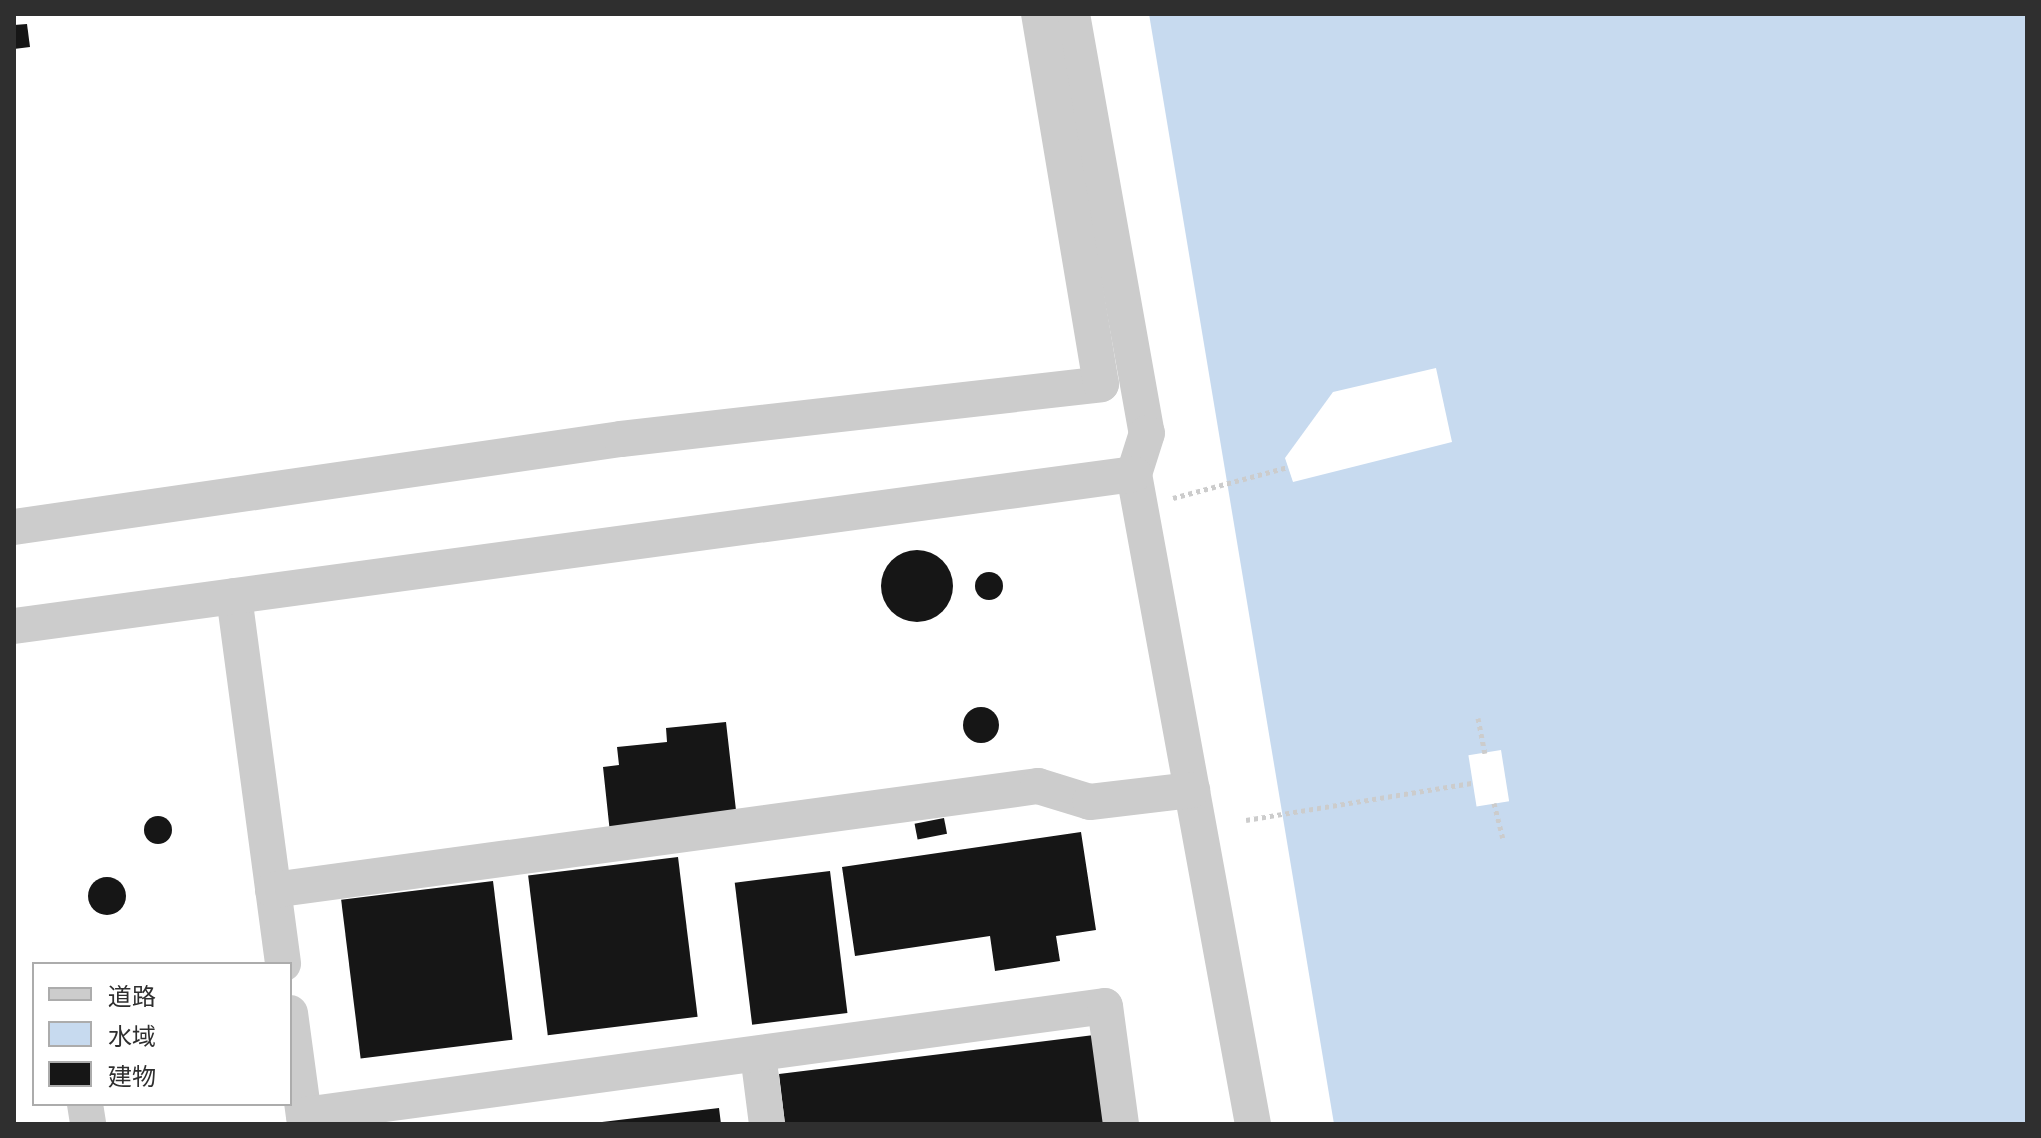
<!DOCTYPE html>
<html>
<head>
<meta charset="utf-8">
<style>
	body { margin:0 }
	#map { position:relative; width:2041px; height:1138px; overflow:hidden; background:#fff; font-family:Barlow,"Noto Sans JP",sans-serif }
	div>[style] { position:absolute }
	.water>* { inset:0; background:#c7daef }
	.pier>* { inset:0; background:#fff; transform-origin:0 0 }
	.building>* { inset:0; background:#161616; transform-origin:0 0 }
	.round { border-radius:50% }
	.path>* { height:5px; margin-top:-2.5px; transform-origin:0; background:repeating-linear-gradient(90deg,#ccc 0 4px,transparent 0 8px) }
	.minor>* { height:36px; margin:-18px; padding:0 18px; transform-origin:18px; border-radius:18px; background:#ccc }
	span { translate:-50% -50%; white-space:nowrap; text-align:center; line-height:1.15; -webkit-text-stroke:8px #fff; paint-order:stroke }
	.frame { position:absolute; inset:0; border:16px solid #2f2f2f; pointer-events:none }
	.legend { position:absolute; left:32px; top:962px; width:260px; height:144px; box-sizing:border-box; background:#fff; border:2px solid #acacac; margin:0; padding:10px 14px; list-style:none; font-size:24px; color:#2f2f2f }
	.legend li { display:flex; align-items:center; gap:16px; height:40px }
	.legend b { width:40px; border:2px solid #acacac }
</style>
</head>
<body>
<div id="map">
	<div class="water">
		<i style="clip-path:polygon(1149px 14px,2027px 14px,2027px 1124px,1334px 1124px)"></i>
	</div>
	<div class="pier">
		<i style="clip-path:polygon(1436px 368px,1452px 442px,1293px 482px,1285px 458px,1333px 392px)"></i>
		<i style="left:1501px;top:750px;width:52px;height:33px;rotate:81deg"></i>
	</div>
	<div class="building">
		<i style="clip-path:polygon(27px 24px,30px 47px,14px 49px,14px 25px)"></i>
		<i class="round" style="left:881px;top:550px;width:72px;height:72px"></i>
		<i class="round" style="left:975px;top:572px;width:28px;height:28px"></i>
		<i class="round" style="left:963px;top:707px;width:36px;height:36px"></i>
		<i style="clip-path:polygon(726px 722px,737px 819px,610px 833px,603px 767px,619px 765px,617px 747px,667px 742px,666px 728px)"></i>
		<i class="round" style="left:144px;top:816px;width:28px;height:28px"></i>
		<i style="left:944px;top:818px;width:16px;height:30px;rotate:79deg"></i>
		<i style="clip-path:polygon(1081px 832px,1096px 930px,1056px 936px,1060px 961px,995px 971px,990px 936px,855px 956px,842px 867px)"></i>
		<i style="left:678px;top:857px;width:161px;height:151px;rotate:83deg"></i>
		<i style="left:830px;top:871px;width:143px;height:96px;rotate:83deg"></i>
		<i class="round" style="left:88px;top:877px;width:38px;height:38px"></i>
		<i style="left:493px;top:881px;width:160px;height:153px;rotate:83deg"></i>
		<i style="clip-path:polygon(1094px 1035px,1105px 1124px,785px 1124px,779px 1074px)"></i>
		<i style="clip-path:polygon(719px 1108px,721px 1124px,602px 1124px,602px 1122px)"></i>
	</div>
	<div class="path">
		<i style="left:1173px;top:498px;width:119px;rotate:-15.1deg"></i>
		<i style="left:1478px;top:718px;width:36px;rotate:79deg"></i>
		<i style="left:1494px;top:803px;width:36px;rotate:76deg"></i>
		<i style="left:1246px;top:820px;width:230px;rotate:-9.3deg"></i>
	</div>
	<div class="minor">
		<i style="left:1072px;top:14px;width:426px;rotate:79.9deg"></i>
		<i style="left:1147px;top:433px;width:43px;rotate:107.6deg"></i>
		<i style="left:1134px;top:474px;width:661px;rotate:79.63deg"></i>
		<i style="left:14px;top:527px;width:613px;rotate:-8.25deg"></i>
		<i style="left:621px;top:439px;width:483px;rotate:-6.5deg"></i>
		<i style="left:1101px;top:384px;width:375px;rotate:-99.5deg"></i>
		<i style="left:234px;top:596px;width:371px;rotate:82.4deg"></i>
		<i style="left:14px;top:626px;width:1130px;rotate:-7.73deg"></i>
		<i style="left:273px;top:890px;width:772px;rotate:-7.74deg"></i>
		<i style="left:1038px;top:786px;width:54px;rotate:17.1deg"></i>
		<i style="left:1090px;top:802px;width:103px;rotate:-6.7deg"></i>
		<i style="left:290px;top:1013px;width:112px;rotate:82.3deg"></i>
		<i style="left:758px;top:1054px;width:71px;rotate:82.7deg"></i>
		<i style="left:85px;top:1104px;width:20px;rotate:81deg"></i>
		<i style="left:304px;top:1115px;width:808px;rotate:-7.75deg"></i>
		<i style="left:1105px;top:1006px;width:119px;rotate:82.3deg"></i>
	</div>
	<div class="frame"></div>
	<ul class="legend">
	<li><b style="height:10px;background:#ccc"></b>道路</li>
	<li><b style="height:22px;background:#c7daef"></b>水域</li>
	<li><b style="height:22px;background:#161616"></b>建物</li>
	</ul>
</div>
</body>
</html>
